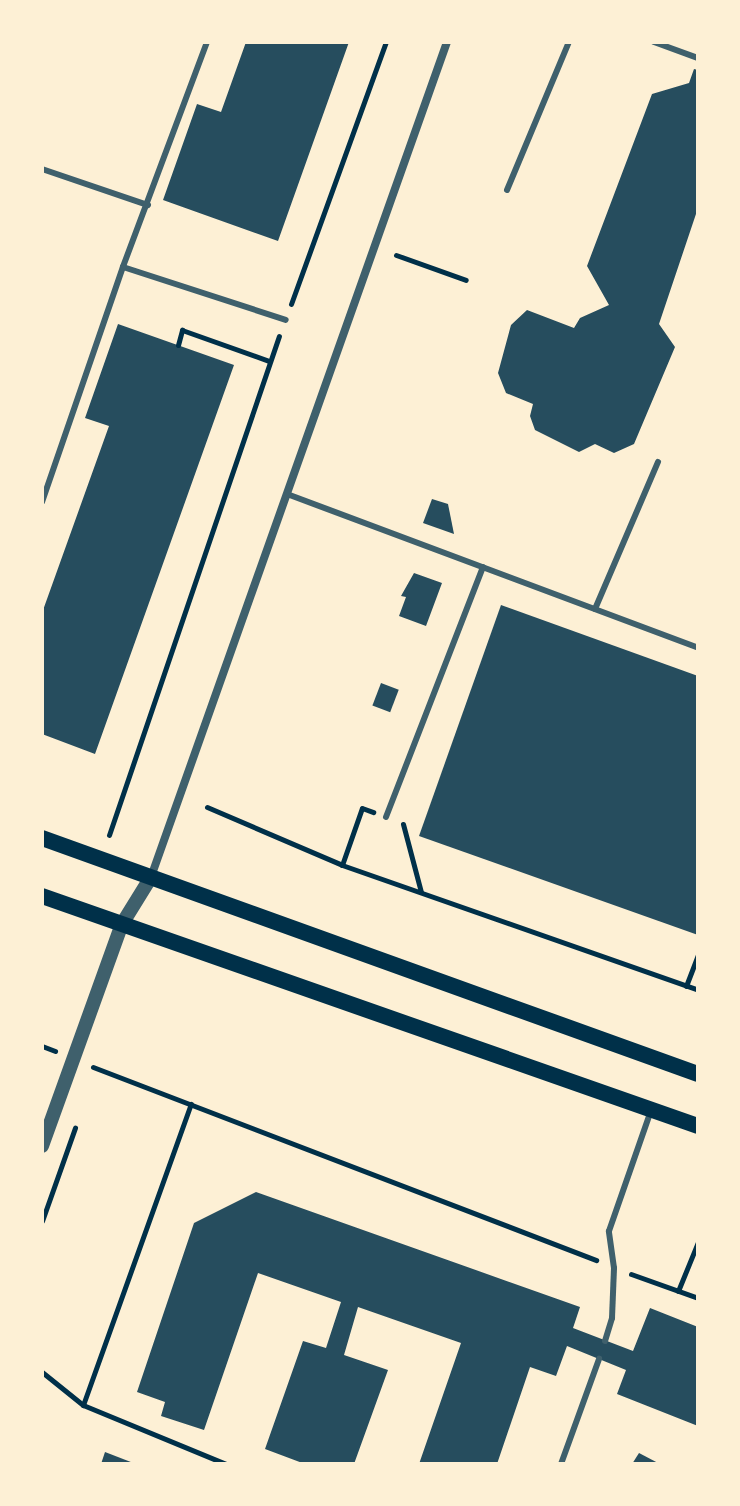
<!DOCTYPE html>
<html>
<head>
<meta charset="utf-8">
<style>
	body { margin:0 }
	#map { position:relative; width:740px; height:1506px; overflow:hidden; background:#fdf0d5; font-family:Inter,sans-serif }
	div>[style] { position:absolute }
	.building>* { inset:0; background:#264d5e; transform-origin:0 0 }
	.path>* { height:5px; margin:-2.5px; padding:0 2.5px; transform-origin:2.5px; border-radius:2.5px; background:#003049 }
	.service>* { height:6px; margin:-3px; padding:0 3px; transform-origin:3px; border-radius:3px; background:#3f606c }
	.minor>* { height:8px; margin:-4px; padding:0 4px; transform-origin:4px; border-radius:4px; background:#3f606c }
	.tertiary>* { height:14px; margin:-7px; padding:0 7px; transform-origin:7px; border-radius:7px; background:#3f606c }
	.secondary>* { height:16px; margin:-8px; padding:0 8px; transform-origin:8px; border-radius:8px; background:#003049 }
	span { translate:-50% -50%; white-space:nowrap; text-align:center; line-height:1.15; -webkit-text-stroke:6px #fdf0d5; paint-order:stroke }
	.frame { position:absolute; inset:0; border:44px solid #fdf0d5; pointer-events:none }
</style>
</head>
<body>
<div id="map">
	<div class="building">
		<i style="clip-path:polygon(246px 42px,349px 42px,278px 241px,163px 200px,197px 104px,221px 112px)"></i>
		<i style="clip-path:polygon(694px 69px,698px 70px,698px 208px,659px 324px,675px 347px,634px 444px,614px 453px,595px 444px,579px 452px,535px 430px,530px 416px,533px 404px,506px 393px,498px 373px,511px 325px,527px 310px,574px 328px,580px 318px,609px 305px,587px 266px,652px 94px,689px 83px)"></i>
		<i style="clip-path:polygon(118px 324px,234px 365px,95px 754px,42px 734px,42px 613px,109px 426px,85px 418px)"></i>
		<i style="clip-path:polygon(432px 499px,448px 504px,454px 534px,423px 523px)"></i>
		<i style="clip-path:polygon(414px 573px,442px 583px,426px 626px,399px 616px,406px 597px,401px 596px)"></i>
		<i style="clip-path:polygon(501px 605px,698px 676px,698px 935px,419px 836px)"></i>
		<i style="left:381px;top:683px;width:19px;height:24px;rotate:21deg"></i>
		<i style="clip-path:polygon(256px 1192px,580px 1307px,573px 1328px,633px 1351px,650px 1308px,698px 1327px,698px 1426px,617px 1394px,626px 1370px,567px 1346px,556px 1376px,530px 1367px,497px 1464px,419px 1464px,461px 1343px,358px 1307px,344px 1355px,388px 1370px,354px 1464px,305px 1464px,265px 1449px,303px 1341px,326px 1348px,341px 1302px,258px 1273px,204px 1430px,161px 1416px,165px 1402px,137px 1392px,194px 1223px)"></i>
		<i style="clip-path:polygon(105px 1452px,136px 1464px,101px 1464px)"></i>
		<i style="clip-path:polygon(639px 1453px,660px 1464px,632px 1464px)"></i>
	</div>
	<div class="path">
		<i style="left:396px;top:255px;width:74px;rotate:19.7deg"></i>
		<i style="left:291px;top:304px;width:279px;rotate:-70.1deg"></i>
		<i style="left:178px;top:345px;width:16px;rotate:-75deg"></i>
		<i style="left:182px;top:330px;width:92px;rotate:19.6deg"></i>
		<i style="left:207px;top:807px;width:147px;rotate:23.2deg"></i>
		<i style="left:342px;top:865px;width:377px;rotate:19.3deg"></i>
		<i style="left:403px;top:824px;width:70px;rotate:75.2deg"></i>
		<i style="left:109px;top:835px;width:527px;rotate:-71.19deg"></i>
		<i style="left:342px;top:865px;width:60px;rotate:-70.7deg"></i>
		<i style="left:362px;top:808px;width:12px;rotate:20deg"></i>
		<i style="left:686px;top:986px;width:34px;rotate:-69deg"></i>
		<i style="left:42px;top:1046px;width:14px;rotate:21deg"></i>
		<i style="left:93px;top:1067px;width:539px;rotate:20.99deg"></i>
		<i style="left:42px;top:1221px;width:99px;rotate:-70.5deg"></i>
		<i style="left:631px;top:1274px;width:71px;rotate:19.7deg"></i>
		<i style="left:678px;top:1291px;width:53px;rotate:-67.8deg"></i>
		<i style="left:42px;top:1372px;width:53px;rotate:38.8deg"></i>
		<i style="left:83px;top:1405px;width:155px;rotate:22.4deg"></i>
		<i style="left:83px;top:1405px;width:320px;rotate:-70.3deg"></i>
	</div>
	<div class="service">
		<i style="left:207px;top:42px;width:240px;rotate:110.5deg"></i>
		<i style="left:123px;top:267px;width:171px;rotate:18deg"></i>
		<i style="left:654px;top:42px;width:47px;rotate:20deg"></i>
		<i style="left:42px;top:169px;width:112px;rotate:18.8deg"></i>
		<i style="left:507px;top:190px;width:160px;rotate:-67.3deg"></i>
		<i style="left:287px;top:494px;width:439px;rotate:20.5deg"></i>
		<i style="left:42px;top:502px;width:249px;rotate:-71deg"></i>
		<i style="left:595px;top:609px;width:160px;rotate:-66.8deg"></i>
		<i style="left:386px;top:817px;width:268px;rotate:-68.8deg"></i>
		<i style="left:605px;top:1341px;width:24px;rotate:-73deg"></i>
		<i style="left:612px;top:1318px;width:50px;rotate:-87.7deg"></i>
		<i style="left:614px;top:1268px;width:37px;rotate:-98deg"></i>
		<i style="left:609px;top:1231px;width:125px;rotate:-70.8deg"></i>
		<i style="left:561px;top:1464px;width:112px;rotate:-70.1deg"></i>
	</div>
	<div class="minor">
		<i style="left:151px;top:877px;width:886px;rotate:-70.48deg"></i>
	</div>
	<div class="tertiary">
		<i style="left:42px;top:1146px;width:236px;rotate:-70.2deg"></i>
		<i style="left:122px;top:924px;width:55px;rotate:-58.3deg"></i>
	</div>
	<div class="secondary">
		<i style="left:42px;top:838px;width:697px;rotate:19.79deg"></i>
		<i style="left:42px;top:896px;width:695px;rotate:19.32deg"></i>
	</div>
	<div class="frame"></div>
</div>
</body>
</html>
